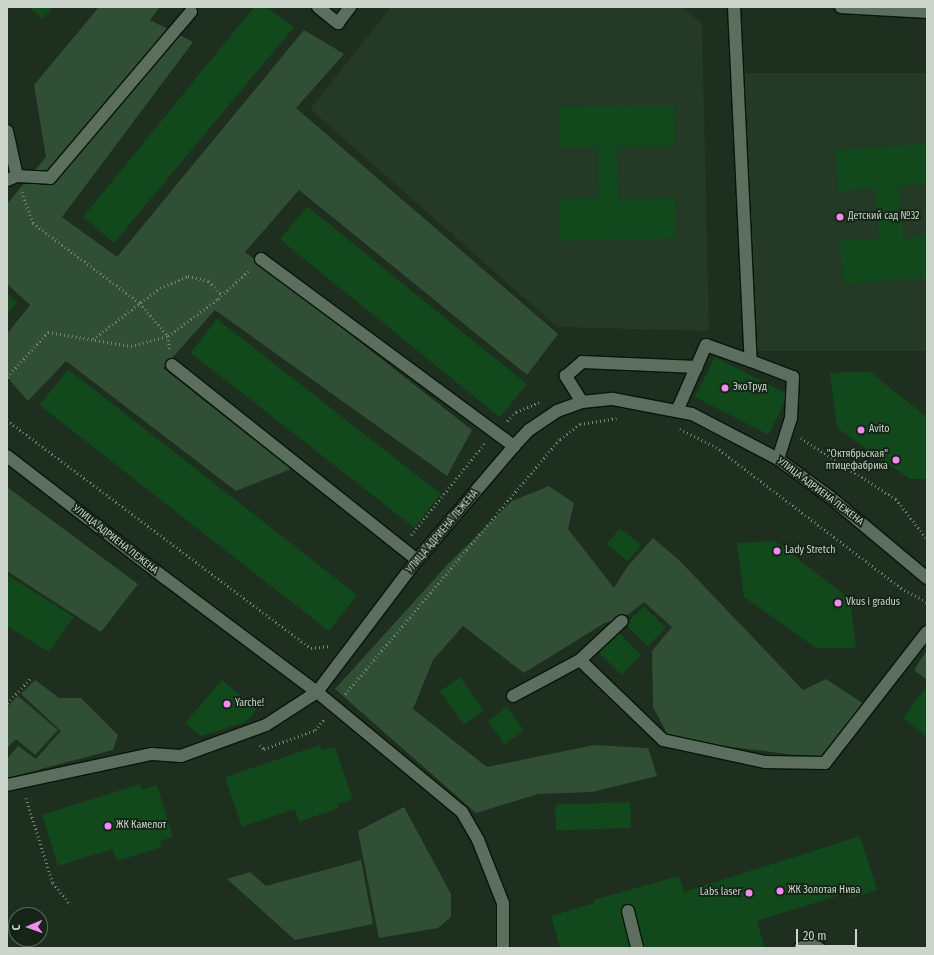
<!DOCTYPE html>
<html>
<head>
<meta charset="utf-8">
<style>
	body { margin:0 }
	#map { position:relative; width:934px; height:955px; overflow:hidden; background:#1e2e1f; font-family:"Fira Sans Condensed",sans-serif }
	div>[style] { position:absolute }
	.built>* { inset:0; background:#243926; transform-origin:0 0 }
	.green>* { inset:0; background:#314f34 }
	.building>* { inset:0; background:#11481c; transform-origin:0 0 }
	.path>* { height:2.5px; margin-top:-1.25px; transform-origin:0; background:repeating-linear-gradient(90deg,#778478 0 1px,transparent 0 4px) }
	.roads { filter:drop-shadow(1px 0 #071609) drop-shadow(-1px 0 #071609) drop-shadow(0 1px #071609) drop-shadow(0 -1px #071609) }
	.minor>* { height:12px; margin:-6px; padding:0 6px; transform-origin:6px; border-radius:6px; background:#5c6e5e }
	.dots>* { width:11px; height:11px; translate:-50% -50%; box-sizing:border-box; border:2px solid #142416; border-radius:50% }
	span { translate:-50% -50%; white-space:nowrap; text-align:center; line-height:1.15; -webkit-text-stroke:3.5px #142416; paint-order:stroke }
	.poi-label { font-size:10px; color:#ccd5cc }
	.left { translate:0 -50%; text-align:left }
	.right { translate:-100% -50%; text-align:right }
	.street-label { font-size:10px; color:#ccd5cc }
	.frame { position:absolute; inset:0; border:8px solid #ccd5cc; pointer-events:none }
	.north { position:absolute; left:8px; top:907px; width:40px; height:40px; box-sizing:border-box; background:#142416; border:1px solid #5e6b5f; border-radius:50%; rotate:268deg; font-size:11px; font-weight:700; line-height:16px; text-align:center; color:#ccd5cc }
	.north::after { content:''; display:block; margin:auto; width:14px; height:18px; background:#f28af3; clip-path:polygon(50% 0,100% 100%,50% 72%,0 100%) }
	.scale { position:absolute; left:796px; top:929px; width:61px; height:18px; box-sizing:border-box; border:2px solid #ccd5cc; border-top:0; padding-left:5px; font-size:12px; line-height:14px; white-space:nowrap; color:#ccd5cc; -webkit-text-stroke:3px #142416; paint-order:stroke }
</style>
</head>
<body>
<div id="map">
	<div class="built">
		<i style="clip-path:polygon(391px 7px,681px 7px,702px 23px,709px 331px,557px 327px,310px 109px)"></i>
		<i style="left:927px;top:73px;width:278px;height:184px;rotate:90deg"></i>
	</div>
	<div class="green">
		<i style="clip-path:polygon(99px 7px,160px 7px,150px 20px,193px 42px,62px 217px,117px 257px,304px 30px,344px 54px,296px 108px,558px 334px,527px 375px,299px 190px,245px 252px,472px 430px,447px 476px,215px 310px,163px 368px,291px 469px,236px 491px,66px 361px,28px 401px,7px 377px,7px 334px,30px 305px,7px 284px,7px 204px,46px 157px,34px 85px)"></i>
		<i style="clip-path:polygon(549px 486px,574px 503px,568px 529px,614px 588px,627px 567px,653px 538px,680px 561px,803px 690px,826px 679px,864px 704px,843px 732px,819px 758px,670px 739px,653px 707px,652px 651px,672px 627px,644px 602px,629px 614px,603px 624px,524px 673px,463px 626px,433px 660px,413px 709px,487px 767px,594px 745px,648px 748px,657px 776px,592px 792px,538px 794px,476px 813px,335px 689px,448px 564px,512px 501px)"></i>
		<i style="clip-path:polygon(7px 487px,138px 584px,101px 632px,7px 571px)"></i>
		<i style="clip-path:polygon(927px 650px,927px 680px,914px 670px)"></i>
		<i style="clip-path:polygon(35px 680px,59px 698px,81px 698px,118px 735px,113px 750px,7px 778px,7px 759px,18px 746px,36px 759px,61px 731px,21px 694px)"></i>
		<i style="clip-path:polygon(18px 696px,58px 730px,35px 755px,16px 739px,7px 748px,7px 707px)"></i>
		<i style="clip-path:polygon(404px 807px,451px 894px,451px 917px,438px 928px,379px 938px,358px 831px)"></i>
		<i style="clip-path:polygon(361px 860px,373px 924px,295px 940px,227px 879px,250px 872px,266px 886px)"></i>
	</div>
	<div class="building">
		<i style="clip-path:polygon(28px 7px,53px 7px,43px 19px)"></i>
		<i style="clip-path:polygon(254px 7px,266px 7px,294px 27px,114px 243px,83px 217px)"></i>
		<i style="clip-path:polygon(674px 105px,675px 146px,617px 147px,619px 199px,675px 198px,676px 238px,560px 241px,559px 199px,599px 198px,598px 147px,560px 148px,560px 107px)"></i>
		<i style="clip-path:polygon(927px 144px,927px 184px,899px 186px,903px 238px,927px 236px,927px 278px,843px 284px,840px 241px,879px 238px,875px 188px,838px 191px,835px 150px)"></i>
		<i style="left:307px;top:206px;width:283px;height:43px;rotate:39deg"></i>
		<i style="clip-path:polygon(7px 294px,17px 302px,7px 314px)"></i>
		<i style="left:217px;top:319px;width:284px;height:43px;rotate:38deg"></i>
		<i style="left:715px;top:357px;width:83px;height:45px;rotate:27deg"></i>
		<i style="left:68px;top:369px;width:367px;height:46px;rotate:38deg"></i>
		<i style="clip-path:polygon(869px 371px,927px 417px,927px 479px,910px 479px,837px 428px,830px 373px)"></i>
		<i style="left:620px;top:528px;width:27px;height:21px;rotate:39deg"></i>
		<i style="clip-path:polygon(775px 541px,850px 599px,856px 648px,816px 648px,744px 597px,737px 543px)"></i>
		<i style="clip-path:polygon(7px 575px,74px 617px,49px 652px,7px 626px)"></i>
		<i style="left:644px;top:606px;width:31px;height:26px;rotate:45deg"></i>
		<i style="left:615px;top:629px;width:37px;height:28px;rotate:45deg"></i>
		<i style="left:460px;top:677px;width:41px;height:25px;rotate:54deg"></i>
		<i style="clip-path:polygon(222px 680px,257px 709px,246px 722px,201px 736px,185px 723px)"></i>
		<i style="clip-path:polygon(927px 686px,927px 737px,903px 718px)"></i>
		<i style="left:507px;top:707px;width:29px;height:24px;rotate:54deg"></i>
		<i style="clip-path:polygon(320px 745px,322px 751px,335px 747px,353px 799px,337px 804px,339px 808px,299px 822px,295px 809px,242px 827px,225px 777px)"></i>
		<i style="clip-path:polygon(140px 784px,142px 789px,157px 785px,173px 837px,160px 841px,162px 847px,117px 861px,113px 849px,58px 866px,42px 815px)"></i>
		<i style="left:630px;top:802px;width:26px;height:75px;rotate:88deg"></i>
		<i style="clip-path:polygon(860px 836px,877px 890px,851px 898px,850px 892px,757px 921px,765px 948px,560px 948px,551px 916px,594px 903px,593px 900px,679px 876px,684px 892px)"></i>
	</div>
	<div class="path">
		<i style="left:22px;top:192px;width:33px;rotate:70deg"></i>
		<i style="left:33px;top:223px;width:134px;rotate:36.8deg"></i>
		<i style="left:140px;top:303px;width:43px;rotate:49.7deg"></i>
		<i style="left:168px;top:336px;width:14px;rotate:82deg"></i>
		<i style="left:93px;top:339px;width:84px;rotate:-37.3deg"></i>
		<i style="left:160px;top:288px;width:30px;rotate:-23deg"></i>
		<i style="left:188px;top:276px;width:22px;rotate:13deg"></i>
		<i style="left:209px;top:281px;width:19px;rotate:47deg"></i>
		<i style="left:7px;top:377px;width:61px;rotate:-47.7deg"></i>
		<i style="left:48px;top:332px;width:84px;rotate:9.6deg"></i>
		<i style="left:131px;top:346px;width:38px;rotate:-15deg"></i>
		<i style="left:168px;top:336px;width:62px;rotate:-36.5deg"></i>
		<i style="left:218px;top:299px;width:44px;rotate:-43.2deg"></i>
		<i style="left:7px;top:420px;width:380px;rotate:36.9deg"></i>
		<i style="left:311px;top:648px;width:20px;rotate:-6deg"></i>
		<i style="left:507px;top:421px;width:13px;rotate:-45deg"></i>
		<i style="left:516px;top:412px;width:25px;rotate:-23deg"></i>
		<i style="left:680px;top:429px;width:40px;rotate:26.6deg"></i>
		<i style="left:716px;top:447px;width:233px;rotate:37.3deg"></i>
		<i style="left:901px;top:588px;width:30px;rotate:28deg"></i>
		<i style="left:801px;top:438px;width:113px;rotate:32.7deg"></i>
		<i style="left:896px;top:499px;width:51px;rotate:52.2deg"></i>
		<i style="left:411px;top:535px;width:117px;rotate:-51.3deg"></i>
		<i style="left:345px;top:694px;width:334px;rotate:-49.9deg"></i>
		<i style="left:560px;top:439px;width:25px;rotate:-37deg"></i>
		<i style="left:580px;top:424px;width:37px;rotate:-9deg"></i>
		<i style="left:7px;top:703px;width:36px;rotate:-46deg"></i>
		<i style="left:260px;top:745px;width:6px;rotate:45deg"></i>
		<i style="left:264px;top:749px;width:54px;rotate:-20.4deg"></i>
		<i style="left:315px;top:730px;width:16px;rotate:-50deg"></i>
		<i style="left:26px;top:798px;width:89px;rotate:72.4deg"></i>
		<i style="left:53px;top:883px;width:28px;rotate:51deg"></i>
	</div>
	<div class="roads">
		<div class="minor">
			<i style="left:318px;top:7px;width:26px;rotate:39deg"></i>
			<i style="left:338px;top:23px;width:20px;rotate:-53deg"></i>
			<i style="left:734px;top:7px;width:354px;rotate:87.3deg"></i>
			<i style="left:751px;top:361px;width:45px;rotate:20.9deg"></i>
			<i style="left:793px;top:377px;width:41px;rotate:92.8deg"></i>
			<i style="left:791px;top:418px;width:43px;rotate:107.6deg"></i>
			<i style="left:841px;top:7px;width:86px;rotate:3.3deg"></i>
			<i style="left:7px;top:131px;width:46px;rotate:77.5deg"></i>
			<i style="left:17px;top:176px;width:11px;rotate:158deg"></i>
			<i style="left:17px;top:176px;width:33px;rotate:3deg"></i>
			<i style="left:50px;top:178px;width:218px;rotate:-49.7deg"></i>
			<i style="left:261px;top:259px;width:315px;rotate:36.5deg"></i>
			<i style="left:172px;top:365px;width:313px;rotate:38.5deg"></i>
			<i style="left:582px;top:402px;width:31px;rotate:-122deg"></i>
			<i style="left:566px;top:376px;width:21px;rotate:-41deg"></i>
			<i style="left:582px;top:362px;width:115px;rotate:2.5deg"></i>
			<i style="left:677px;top:411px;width:72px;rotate:-66.3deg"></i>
			<i style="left:706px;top:345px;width:48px;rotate:19.6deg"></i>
			<i style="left:7px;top:456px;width:200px;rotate:37.7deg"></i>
			<i style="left:165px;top:578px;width:190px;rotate:36.9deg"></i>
			<i style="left:317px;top:692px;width:166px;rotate:-52.9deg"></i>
			<i style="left:417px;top:560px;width:150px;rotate:-49.6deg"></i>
			<i style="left:514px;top:446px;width:22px;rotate:-47deg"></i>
			<i style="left:529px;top:430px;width:34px;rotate:-34deg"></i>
			<i style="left:557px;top:411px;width:27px;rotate:-20deg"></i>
			<i style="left:582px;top:402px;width:31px;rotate:-6deg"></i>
			<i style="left:613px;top:399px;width:80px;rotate:10.8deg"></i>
			<i style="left:692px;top:414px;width:97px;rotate:27.6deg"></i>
			<i style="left:778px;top:459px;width:64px;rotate:36.2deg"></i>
			<i style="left:830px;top:497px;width:126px;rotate:39.9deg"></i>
			<i style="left:580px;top:660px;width:115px;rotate:43.9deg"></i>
			<i style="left:663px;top:740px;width:105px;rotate:12.1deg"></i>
			<i style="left:766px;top:762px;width:59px;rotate:1deg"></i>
			<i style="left:825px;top:763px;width:166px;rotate:-52.1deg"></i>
			<i style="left:513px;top:696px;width:76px;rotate:-28.2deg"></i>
			<i style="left:580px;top:660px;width:57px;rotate:-42.9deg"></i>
			<i style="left:7px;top:785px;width:148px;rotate:-12.1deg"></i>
			<i style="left:152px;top:754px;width:29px;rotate:4deg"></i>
			<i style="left:181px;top:756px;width:90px;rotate:-20deg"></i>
			<i style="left:266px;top:725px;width:61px;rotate:-32.9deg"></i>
			<i style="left:317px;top:692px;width:188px;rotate:39.6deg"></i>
			<i style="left:462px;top:812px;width:32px;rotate:60deg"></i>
			<i style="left:478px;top:840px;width:68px;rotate:68.4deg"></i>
			<i style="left:503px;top:903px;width:45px;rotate:90deg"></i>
			<i style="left:628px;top:911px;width:38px;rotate:76deg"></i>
			<i style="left:800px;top:948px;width:12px;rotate:-20deg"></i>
			<i style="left:811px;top:944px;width:9px;rotate:27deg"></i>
		</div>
	</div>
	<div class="dots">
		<i style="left:840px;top:217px;background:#f28af3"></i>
		<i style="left:725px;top:388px;background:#f28af3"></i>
		<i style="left:861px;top:430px;background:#f28af3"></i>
		<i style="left:896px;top:460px;background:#f28af3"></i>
		<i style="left:777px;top:551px;background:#f28af3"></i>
		<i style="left:838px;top:603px;background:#f28af3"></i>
		<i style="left:227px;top:704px;background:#f28af3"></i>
		<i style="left:108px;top:826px;background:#f28af3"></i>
		<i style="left:780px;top:891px;background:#f28af3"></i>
		<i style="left:749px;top:893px;background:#f28af3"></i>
	</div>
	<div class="poi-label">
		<span class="left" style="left:848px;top:217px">Детский сад №32</span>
		<span class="left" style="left:733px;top:388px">ЭкоТруд</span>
		<span class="left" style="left:869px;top:430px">Avito</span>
		<span class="right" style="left:888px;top:460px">"Октябрьская"<br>птицефабрика</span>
		<span class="left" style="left:785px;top:551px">Lady Stretch</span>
		<span class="left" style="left:846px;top:603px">Vkus i gradus</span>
		<span class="left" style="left:235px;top:704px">Yarche!</span>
		<span class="left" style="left:116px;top:826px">ЖК Камелот</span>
		<span class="left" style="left:788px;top:891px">ЖК Золотая Нива</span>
		<span class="right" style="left:741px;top:893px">Labs laser</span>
	</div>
	<div class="street-label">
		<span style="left:820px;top:492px;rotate:37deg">УЛИЦА АДРИЕНА ЛЕЖЕНА</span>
		<span style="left:443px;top:532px;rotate:-50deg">УЛИЦА АДРИЕНА ЛЕЖЕНА</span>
		<span style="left:115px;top:540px;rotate:38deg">УЛИЦА АДРИЕНА ЛЕЖЕНА</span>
	</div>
	<div class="frame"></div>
	<div class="north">С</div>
	<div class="scale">20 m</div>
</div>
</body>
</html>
